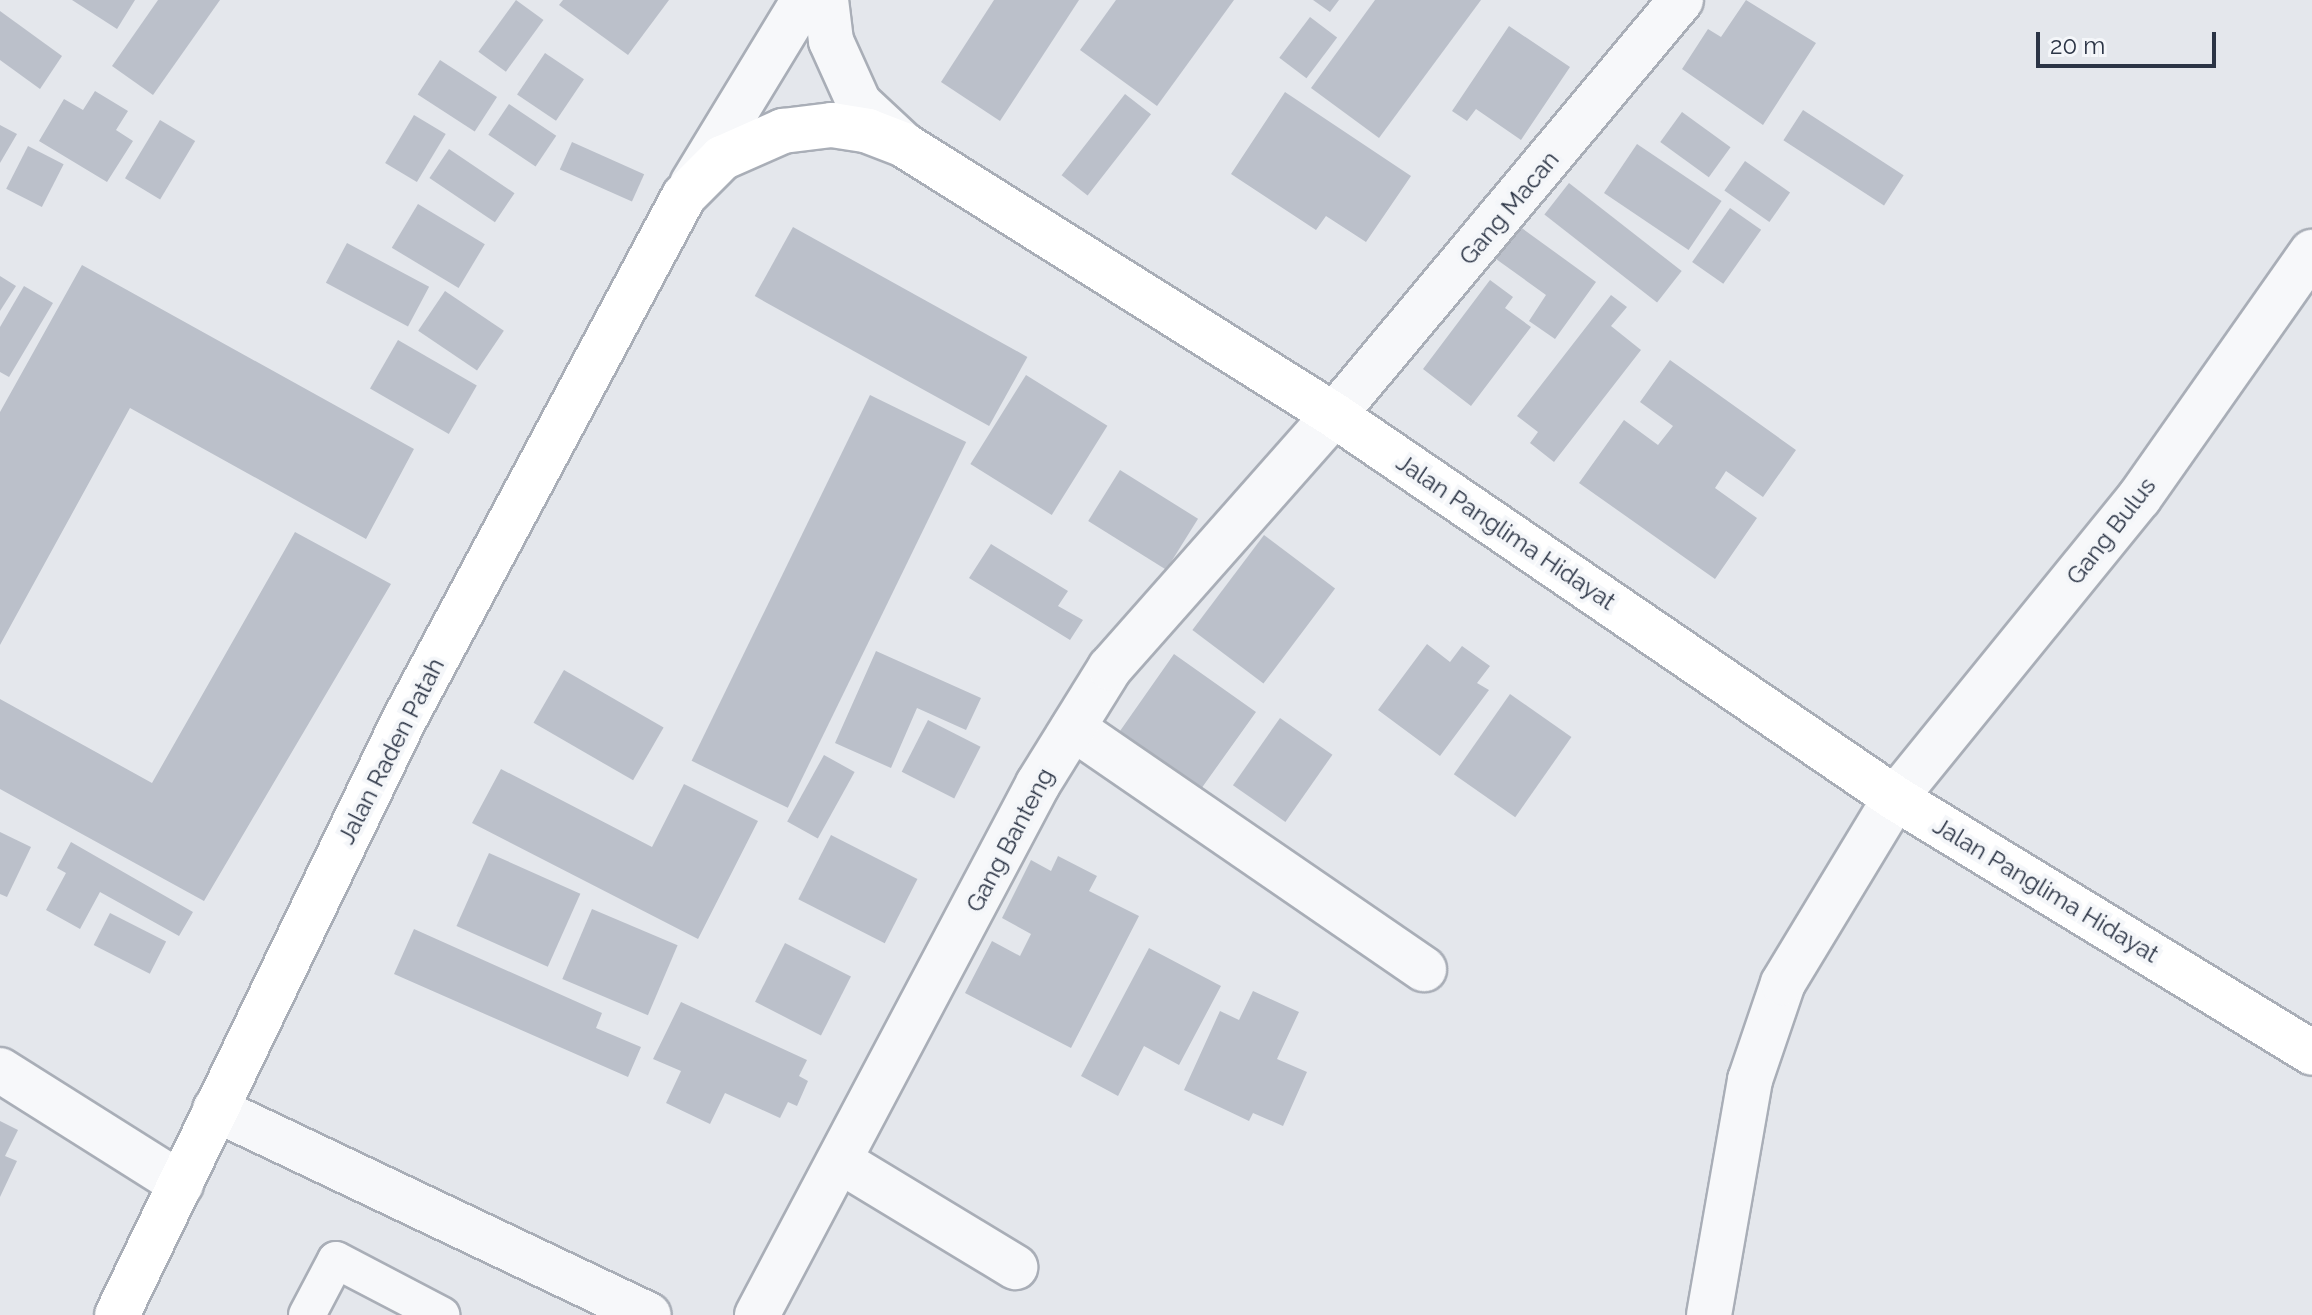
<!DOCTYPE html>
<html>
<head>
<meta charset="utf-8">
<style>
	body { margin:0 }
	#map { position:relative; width:2312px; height:1315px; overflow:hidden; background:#e4e7ec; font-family:Raleway,sans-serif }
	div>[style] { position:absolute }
	.building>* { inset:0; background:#bbc0ca; transform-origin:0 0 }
	.roads { filter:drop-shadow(2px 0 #a9aeb7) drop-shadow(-2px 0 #a9aeb7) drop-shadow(0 2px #a9aeb7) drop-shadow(0 -2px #a9aeb7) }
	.lane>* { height:36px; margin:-18px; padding:0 18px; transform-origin:18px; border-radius:18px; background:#f7f8fa }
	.street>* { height:44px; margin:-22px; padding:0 22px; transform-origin:22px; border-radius:22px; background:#f7f8fa }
	.secondary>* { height:44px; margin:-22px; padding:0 22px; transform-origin:22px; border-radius:22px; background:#fff }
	span { translate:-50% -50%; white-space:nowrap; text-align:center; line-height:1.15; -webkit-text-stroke:8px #f4f6f9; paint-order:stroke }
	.street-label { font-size:24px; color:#2b3445 }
	.scale { position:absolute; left:2036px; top:32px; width:180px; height:36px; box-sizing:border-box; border:4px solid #2b3445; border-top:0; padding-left:10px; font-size:24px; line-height:28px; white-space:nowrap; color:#2b3445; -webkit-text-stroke:6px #f4f6f9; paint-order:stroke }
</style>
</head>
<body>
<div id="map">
	<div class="building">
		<i style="clip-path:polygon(72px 0,135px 0,117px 29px)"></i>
		<i style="clip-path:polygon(158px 0,220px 0,153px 95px,112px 66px)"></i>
		<i style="left:516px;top:0;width:34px;height:64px;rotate:36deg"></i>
		<i style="clip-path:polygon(563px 0,669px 0,628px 55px,559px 5px)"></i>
		<i style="clip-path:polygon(994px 0,1079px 0,1000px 121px,941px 82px)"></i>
		<i style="clip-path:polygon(1116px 0,1234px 0,1157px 106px,1080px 50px)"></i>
		<i style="clip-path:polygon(1313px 0,1339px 0,1330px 12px)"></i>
		<i style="clip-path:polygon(1375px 0,1481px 0,1379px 138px,1311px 88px)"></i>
		<i style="clip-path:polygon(1746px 0,1816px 43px,1763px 125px,1682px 69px,1708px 29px,1721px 37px)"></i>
		<i style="clip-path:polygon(0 11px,62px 56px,40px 89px,0 60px)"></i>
		<i style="left:1310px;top:17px;width:34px;height:51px;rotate:37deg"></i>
		<i style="clip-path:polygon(1509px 26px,1570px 67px,1521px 140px,1476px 109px,1467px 121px,1452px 111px)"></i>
		<i style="left:545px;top:53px;width:47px;height:50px;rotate:34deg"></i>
		<i style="left:440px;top:60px;width:68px;height:41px;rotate:33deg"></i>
		<i style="clip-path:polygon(95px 91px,128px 111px,116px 130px,133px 141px,107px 182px,39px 141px,64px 99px,83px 110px)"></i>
		<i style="clip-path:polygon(1285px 92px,1411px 176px,1366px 242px,1326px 216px,1316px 230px,1231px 174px)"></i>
		<i style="left:1125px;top:94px;width:33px;height:103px;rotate:38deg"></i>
		<i style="left:509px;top:104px;width:57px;height:37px;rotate:34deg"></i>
		<i style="left:1803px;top:110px;width:120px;height:36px;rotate:33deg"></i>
		<i style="left:1682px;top:112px;width:60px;height:37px;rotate:36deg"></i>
		<i style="left:414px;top:115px;width:37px;height:56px;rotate:31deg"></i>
		<i style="left:160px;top:120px;width:41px;height:68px;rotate:31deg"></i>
		<i style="clip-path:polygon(0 125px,17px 134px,0 163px)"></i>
		<i style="left:572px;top:142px;width:79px;height:30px;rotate:24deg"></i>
		<i style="left:1637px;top:144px;width:102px;height:59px;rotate:34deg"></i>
		<i style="left:28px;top:146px;width:40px;height:48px;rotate:27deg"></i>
		<i style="left:449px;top:149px;width:79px;height:35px;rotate:34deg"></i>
		<i style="left:1745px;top:161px;width:55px;height:36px;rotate:35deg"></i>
		<i style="left:1569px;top:183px;width:143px;height:40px;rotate:38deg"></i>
		<i style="left:418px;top:204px;width:78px;height:51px;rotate:31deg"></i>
		<i style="left:1730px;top:208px;width:38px;height:66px;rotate:35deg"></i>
		<i style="clip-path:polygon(1519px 226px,1596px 282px,1555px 339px,1529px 321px,1546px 295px,1496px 259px)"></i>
		<i style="left:793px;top:227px;width:268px;height:79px;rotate:29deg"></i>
		<i style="left:347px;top:243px;width:93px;height:45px;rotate:28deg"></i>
		<i style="clip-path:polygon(82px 265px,414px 449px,366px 539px,130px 408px,0 645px,0 412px)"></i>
		<i style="clip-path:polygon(0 276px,16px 286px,0 311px)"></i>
		<i style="clip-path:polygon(1490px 280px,1513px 297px,1505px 308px,1531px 327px,1471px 406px,1423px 369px)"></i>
		<i style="clip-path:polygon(24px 286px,53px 303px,9px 377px,0 372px,0 327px)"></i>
		<i style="left:445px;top:291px;width:71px;height:48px;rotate:34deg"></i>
		<i style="clip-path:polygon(1611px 295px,1627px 307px,1611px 326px,1641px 350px,1554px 462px,1530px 443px,1538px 432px,1517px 416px)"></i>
		<i style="left:398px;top:340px;width:91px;height:56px;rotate:30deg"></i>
		<i style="clip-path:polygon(1670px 360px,1796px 450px,1763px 497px,1726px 471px,1715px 488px,1757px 518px,1715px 579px,1579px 483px,1624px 420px,1658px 445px,1673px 426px,1640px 402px)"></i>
		<i style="left:1026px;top:375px;width:96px;height:105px;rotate:32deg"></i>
		<i style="left:870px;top:395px;width:107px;height:407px;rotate:26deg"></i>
		<i style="left:1120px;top:470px;width:92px;height:60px;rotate:32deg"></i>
		<i style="clip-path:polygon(295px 532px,391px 584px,204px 901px,0 789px,0 699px,152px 783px)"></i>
		<i style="left:1264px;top:535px;width:89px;height:119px;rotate:37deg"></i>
		<i style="clip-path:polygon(991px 544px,1068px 591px,1058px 606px,1083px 620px,1070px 640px,969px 578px)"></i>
		<i style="clip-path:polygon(1427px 644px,1450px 662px,1462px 646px,1490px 666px,1477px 683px,1489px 690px,1440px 756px,1378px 710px)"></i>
		<i style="clip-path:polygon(876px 651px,981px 698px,966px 730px,917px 708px,891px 768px,835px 743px)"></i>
		<i style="clip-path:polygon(1174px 654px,1256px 712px,1201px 789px,1179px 772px,1172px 782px,1140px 760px,1147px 750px,1120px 731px)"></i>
		<i style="left:564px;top:670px;width:115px;height:61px;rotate:30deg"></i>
		<i style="left:1510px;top:694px;width:75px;height:98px;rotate:35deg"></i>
		<i style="left:1280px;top:718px;width:64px;height:82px;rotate:35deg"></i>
		<i style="left:928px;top:720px;width:59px;height:58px;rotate:27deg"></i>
		<i style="left:824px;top:755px;width:35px;height:76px;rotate:29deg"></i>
		<i style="clip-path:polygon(501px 769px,652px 847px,684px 784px,758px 821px,698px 939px,472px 823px)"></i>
		<i style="clip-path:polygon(0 832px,31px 847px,7px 897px,0 894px)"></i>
		<i style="left:831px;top:835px;width:97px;height:72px;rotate:27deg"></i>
		<i style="clip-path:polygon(71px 842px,193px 912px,179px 936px,100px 892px,80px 929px,46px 910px,66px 873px,57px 868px)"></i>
		<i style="left:489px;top:853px;width:100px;height:80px;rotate:24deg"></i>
		<i style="clip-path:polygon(1058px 856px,1097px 876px,1089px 891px,1139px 916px,1071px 1048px,965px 993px,992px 941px,1020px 956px,1031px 934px,1002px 918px,1031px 860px,1051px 871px)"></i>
		<i style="left:592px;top:909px;width:93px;height:76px;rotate:23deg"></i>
		<i style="left:110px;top:913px;width:63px;height:36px;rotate:27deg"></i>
		<i style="clip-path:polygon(414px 929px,602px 1013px,596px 1028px,641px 1047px,628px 1077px,394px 974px)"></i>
		<i style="left:785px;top:943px;width:74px;height:66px;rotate:27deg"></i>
		<i style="clip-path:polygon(1149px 948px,1221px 986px,1179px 1065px,1144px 1046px,1118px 1096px,1081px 1076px)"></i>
		<i style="clip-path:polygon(1253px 991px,1299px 1012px,1277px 1059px,1307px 1072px,1283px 1126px,1253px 1113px,1249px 1121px,1184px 1090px,1220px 1011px,1239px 1020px)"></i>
		<i style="clip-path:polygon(681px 1002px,807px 1060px,799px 1076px,808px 1081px,797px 1106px,788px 1102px,780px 1118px,725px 1093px,710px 1124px,666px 1103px,681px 1071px,653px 1059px)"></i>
		<i style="clip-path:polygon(0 1121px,18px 1130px,5px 1156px,17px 1161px,0 1197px)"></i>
	</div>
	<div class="roads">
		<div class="lane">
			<i style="left:307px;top:1315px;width:62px;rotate:-62.2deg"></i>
			<i style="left:336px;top:1260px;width:119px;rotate:27.6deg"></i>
		</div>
		<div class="street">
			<i style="left:826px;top:0;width:41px;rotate:83deg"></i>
			<i style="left:831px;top:41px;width:68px;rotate:65.7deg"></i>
			<i style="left:859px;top:103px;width:62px;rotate:43deg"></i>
			<i style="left:692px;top:184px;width:215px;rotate:-58.7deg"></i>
			<i style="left:1073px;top:728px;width:426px;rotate:34.5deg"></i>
			<i style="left:0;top:1070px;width:214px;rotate:32.2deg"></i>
			<i style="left:215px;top:1109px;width:480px;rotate:25.4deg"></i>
			<i style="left:840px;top:1161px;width:205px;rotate:31.2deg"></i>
			<i style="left:757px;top:1315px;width:601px;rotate:-62.11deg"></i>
			<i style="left:1038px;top:784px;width:137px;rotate:-58.2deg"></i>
			<i style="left:1110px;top:668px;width:338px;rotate:-48.5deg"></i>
			<i style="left:1334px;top:415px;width:541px;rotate:-50.1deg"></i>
			<i style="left:1709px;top:1315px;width:239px;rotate:-80.1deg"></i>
			<i style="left:1750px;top:1080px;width:102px;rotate:-71.2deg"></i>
			<i style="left:1783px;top:983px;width:216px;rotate:-58.8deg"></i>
			<i style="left:1895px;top:798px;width:387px;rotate:-50.9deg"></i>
			<i style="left:2139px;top:498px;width:301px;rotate:-54.9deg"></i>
		</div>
		<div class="secondary">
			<i style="left:117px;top:1315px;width:661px;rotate:-64.25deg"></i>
			<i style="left:404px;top:720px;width:594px;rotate:-61.88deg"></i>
			<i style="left:684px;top:196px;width:54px;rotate:-45deg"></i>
			<i style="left:722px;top:158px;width:67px;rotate:-23.9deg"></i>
			<i style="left:783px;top:131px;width:49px;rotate:-7deg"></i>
			<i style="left:832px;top:125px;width:36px;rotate:9deg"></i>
			<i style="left:868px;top:131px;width:39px;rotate:21deg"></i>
			<i style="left:904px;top:145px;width:508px;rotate:32.12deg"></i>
			<i style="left:1334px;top:415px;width:679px;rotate:34.32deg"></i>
			<i style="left:1895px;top:798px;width:489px;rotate:31.4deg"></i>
		</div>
	</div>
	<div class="street-label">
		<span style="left:1509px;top:208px;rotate:-50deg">Gang Macan</span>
		<span style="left:2111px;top:531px;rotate:-52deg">Gang Bulus</span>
		<span style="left:1506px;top:532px;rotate:34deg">Jalan Panglima Hidayat</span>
		<span style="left:391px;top:751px;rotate:-63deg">Jalan Raden Patah</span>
		<span style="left:1010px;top:840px;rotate:-62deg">Gang Banteng</span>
		<span style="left:2046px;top:890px;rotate:31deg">Jalan Panglima Hidayat</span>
	</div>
	<div class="scale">20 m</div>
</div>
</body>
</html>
